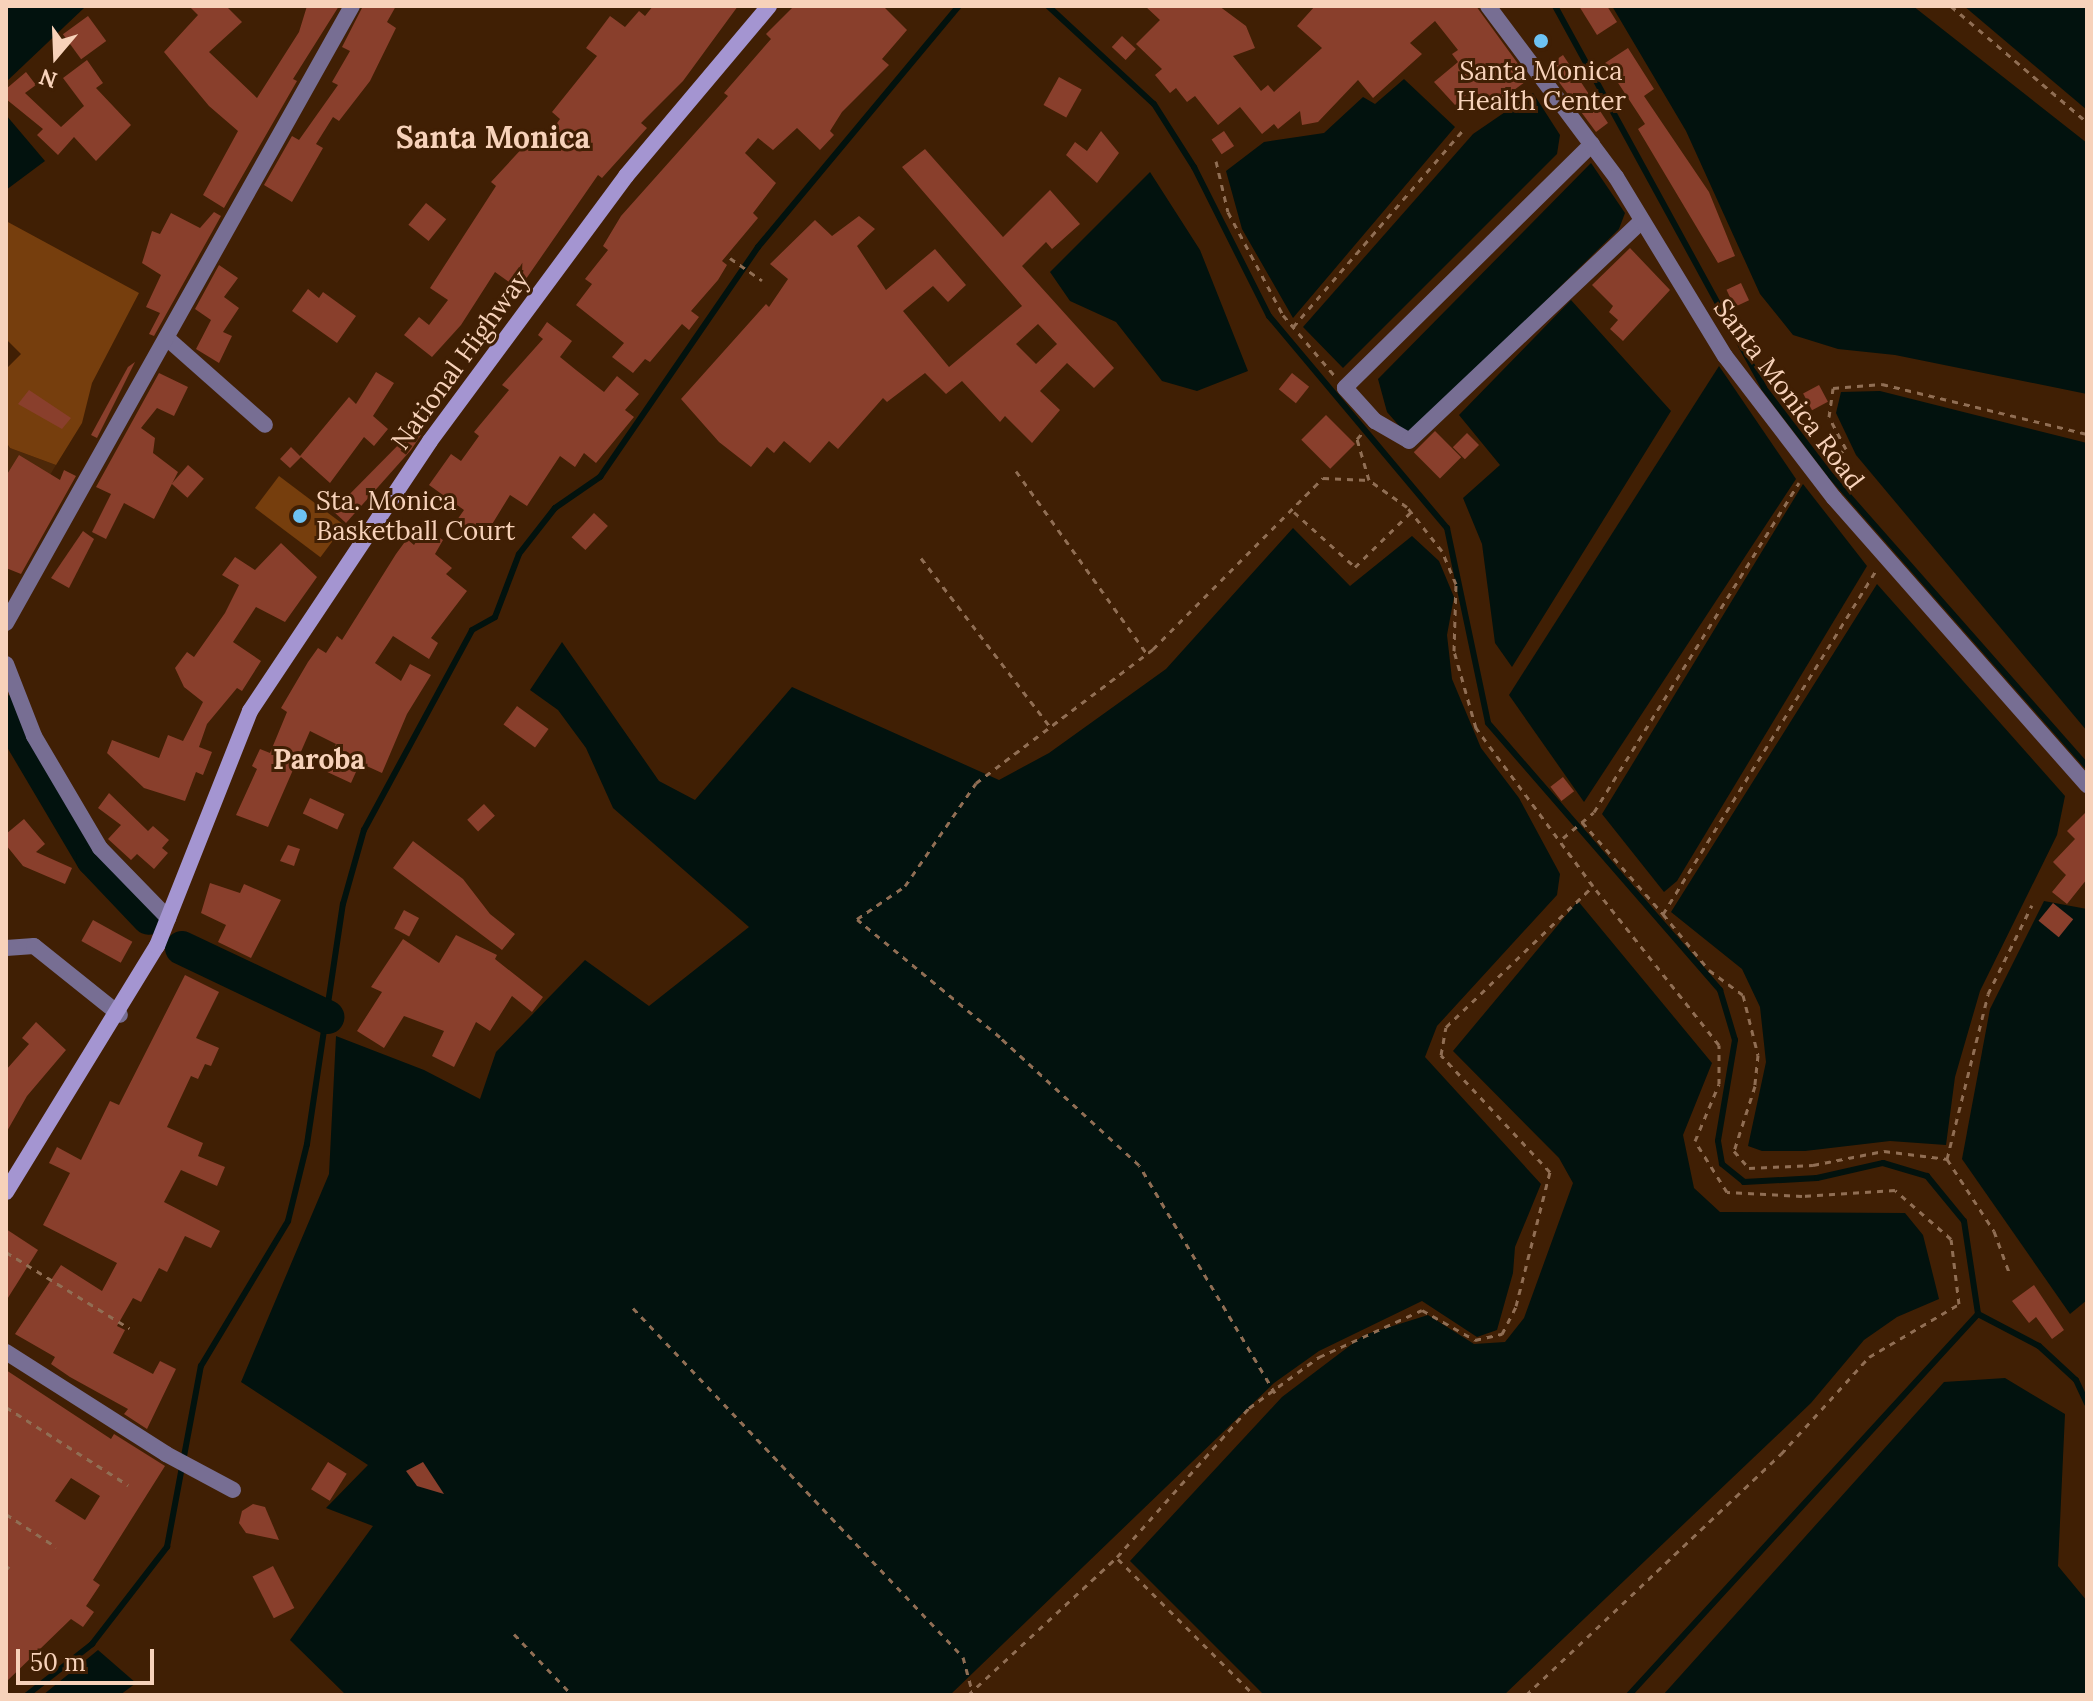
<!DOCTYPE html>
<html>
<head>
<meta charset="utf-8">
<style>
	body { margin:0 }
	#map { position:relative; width:2093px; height:1701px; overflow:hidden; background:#401f04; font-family:Lora,serif }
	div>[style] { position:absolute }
	.built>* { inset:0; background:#4d2809 }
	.green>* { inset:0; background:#763e0d; transform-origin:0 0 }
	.water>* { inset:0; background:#02120e }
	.stream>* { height:6px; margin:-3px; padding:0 3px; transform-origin:3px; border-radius:3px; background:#02120e }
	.river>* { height:34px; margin:-17px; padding:0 17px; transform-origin:17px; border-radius:17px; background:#02120e }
	.building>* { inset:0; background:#893f2c; transform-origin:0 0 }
	.path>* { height:3px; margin-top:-1.5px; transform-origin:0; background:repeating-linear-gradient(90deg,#906e54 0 6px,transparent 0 12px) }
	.minor>* { height:16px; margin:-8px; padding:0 8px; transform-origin:8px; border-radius:8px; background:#776e93 }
	.tertiary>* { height:16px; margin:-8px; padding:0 8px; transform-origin:8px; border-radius:8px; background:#776e93 }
	.secondary>* { height:16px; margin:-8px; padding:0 8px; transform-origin:8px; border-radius:8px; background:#a495d1 }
	.dots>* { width:22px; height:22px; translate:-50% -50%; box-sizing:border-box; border:4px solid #401f04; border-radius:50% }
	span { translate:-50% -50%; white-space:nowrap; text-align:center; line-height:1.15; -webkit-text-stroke:6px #401f04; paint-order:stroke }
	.poi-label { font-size:26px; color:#f7d2ba }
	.left { translate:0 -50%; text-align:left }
	.street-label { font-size:26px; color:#f7d2ba }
	.neighbourhood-label { font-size:28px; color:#f7d2ba; font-weight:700 }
	.quarter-label { font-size:30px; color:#f7d2ba; font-weight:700 }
	.frame { position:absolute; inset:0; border:8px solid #f7d2ba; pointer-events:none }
	.north { position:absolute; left:16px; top:16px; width:80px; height:80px; -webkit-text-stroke:6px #401f04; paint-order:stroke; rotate:199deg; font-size:22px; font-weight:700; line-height:32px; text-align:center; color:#f7d2ba }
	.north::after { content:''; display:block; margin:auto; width:28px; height:36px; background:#f7d2ba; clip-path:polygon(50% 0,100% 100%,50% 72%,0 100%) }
	.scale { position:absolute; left:16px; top:1649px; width:138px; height:36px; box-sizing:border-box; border:4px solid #f7d2ba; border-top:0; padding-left:10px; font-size:24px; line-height:28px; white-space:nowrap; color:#f7d2ba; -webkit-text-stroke:6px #401f04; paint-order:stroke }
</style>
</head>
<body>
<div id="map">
	<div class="built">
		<i style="clip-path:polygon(6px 442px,10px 448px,56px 465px,6px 548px)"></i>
	</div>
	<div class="green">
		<i style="clip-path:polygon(6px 221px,139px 293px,92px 383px,82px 423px,56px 465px,10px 448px,6px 442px,6px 369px,21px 354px,6px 339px)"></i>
		<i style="left:279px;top:476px;width:82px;height:40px;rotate:37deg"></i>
	</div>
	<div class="water">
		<i style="clip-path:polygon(6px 6px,82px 6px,84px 8px,6px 82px)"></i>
		<i style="clip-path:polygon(1612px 6px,1913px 6px,2087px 143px,2087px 394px,1895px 355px,1838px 349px,1793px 335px,1760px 294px,1686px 131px)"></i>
		<i style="clip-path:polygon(1964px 6px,2087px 6px,2087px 110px)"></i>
		<i style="clip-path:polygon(1404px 79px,1455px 127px,1293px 318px,1242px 229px,1226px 171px,1264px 142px,1324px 133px,1363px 97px,1375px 104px)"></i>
		<i style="clip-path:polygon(1533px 93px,1560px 135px,1557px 154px,1343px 368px,1303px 327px,1473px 134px)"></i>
		<i style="clip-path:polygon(6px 115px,45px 161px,6px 190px)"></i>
		<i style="clip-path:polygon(1591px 163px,1625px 213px,1619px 229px,1408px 436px,1387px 412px,1378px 379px)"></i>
		<i style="clip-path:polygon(1150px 172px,1200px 250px,1248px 371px,1197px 391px,1162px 381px,1116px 322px,1070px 301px,1050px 272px)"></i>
		<i style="clip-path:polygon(1571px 300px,1671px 411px,1512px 667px,1495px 643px,1482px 544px,1463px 498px,1500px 465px,1459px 415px)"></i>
		<i style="clip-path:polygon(1719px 366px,1796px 479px,1584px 802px,1509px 695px)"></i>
		<i style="clip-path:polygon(1880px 391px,2087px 443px,2087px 731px,1856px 455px,1836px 413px,1841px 392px)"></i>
		<i style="clip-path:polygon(1803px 484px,1867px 566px,1677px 881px,1664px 892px,1602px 814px)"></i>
		<i style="clip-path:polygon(1293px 528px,1350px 586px,1412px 536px,1439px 561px,1454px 597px,1447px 635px,1452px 679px,1481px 748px,1519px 798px,1560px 874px,1557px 895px,1437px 1026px,1425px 1057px,1541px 1184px,1515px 1247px,1513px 1273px,1497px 1330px,1477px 1337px,1422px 1301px,1319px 1351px,1274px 1383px,950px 1695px,346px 1695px,290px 1640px,373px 1526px,326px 1508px,368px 1465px,241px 1382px,329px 1174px,336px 1036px,424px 1070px,480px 1099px,496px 1052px,585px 960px,649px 1006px,749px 927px,613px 808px,586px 748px,558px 710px,530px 690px,562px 642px,659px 781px,695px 800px,792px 687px,999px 780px,1049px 753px,1166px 669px)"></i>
		<i style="clip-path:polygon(1877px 584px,2065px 796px,2057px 835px,1980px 991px,1955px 1077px,1946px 1145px,1890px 1141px,1805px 1151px,1762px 1151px,1748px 1146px,1766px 1062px,1760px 1007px,1742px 969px,1671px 912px)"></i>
		<i style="clip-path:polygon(1578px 901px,1712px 1063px,1683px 1135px,1694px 1188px,1720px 1212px,1905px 1213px,1923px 1235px,1939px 1299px,1897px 1317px,1864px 1340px,1811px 1403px,1504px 1695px,1264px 1695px,1130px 1561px,1282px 1397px,1364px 1335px,1428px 1315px,1474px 1344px,1505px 1342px,1524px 1318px,1573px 1183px,1559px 1158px,1453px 1051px)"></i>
		<i style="clip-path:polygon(2044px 901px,2087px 909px,2087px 1300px,2070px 1314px,1962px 1159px,1990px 1009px)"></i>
		<i style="clip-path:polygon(2005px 1378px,2065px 1414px,2058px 1566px,2087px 1601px,2087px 1695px,1663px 1695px,1944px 1382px)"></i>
		<i style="clip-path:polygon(98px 1650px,136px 1683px,120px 1695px,43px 1695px)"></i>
	</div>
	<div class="stream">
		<i style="left:1048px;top:6px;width:144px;rotate:42.8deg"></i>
		<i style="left:1154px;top:104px;width:75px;rotate:57.6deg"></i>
		<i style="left:1194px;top:167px;width:167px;rotate:63.3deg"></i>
		<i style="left:1269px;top:316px;width:277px;rotate:50deg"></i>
		<i style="left:1447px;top:528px;width:199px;rotate:78.1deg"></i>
		<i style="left:1488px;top:723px;width:354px;rotate:49deg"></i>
		<i style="left:1720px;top:990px;width:52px;rotate:73.3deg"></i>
		<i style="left:1735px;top:1040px;width:102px;rotate:99.6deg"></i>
		<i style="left:1718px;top:1141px;width:23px;rotate:80deg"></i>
		<i style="left:1722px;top:1164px;width:28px;rotate:39deg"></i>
		<i style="left:1744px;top:1182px;width:73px;rotate:-3.1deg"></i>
		<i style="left:1817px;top:1178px;width:68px;rotate:-12.8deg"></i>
		<i style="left:1883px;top:1163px;width:46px;rotate:16.5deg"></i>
		<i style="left:1927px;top:1176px;width:58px;rotate:50.6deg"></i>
		<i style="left:1964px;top:1221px;width:94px;rotate:81.4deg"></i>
		<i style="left:1978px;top:1314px;width:517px;rotate:132.49deg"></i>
		<i style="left:1555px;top:6px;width:435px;rotate:61.3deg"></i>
		<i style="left:1764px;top:388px;width:111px;rotate:52.7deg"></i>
		<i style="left:1831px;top:476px;width:387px;rotate:48.6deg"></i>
		<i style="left:1978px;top:1314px;width:69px;rotate:27.7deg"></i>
		<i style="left:2039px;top:1346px;width:50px;rotate:42.6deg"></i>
		<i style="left:2076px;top:1380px;width:26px;rotate:65deg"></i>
		<i style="left:27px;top:1695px;width:83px;rotate:-38.1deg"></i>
		<i style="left:92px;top:1644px;width:123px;rotate:-52.3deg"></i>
		<i style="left:167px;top:1547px;width:184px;rotate:-79.4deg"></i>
		<i style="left:201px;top:1366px;width:169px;rotate:-59deg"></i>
		<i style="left:288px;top:1221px;width:79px;rotate:-76.1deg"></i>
		<i style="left:307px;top:1144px;width:243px;rotate:-81.5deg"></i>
		<i style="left:343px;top:904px;width:77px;rotate:-74.2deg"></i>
		<i style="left:364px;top:830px;width:227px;rotate:-61.6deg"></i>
		<i style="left:472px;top:630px;width:26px;rotate:-29deg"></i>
		<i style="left:495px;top:617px;width:67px;rotate:-69.1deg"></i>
		<i style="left:519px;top:554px;width:58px;rotate:-52deg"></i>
		<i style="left:555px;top:508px;width:55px;rotate:-34.6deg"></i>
		<i style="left:600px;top:477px;width:279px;rotate:-55.5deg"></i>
		<i style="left:758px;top:247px;width:314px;rotate:-50.2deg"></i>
	</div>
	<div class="river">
		<i style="left:6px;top:712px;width:171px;rotate:59.4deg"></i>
		<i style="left:93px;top:859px;width:81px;rotate:46.5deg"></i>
		<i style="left:182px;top:948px;width:161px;rotate:25.4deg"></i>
	</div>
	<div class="building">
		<i style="clip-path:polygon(189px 6px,226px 6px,242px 22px,209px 52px,257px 98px,299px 32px,307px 6px,339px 6px,293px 79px,297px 81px,224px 208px,203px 195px,238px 131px,209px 106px,164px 52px,198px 15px)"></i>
		<i style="clip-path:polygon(363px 6px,396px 6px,387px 22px,396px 28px,370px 81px,339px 121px,333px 117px,316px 144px,323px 148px,292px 202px,264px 185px,292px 136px,299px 140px,338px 85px,332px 82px,350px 51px,342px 47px)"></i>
		<i style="clip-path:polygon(653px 6px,738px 6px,683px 81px,641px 123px,647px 128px,602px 178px,598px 175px,519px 289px,495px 272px,461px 325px,432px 357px,404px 335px,419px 317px,429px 325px,448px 300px,430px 288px,496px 186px,491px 182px,527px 143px,537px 151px,560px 119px,552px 112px,597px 56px,586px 48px,610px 16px,625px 27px,639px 11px,645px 16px)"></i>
		<i style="clip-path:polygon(794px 6px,883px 6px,907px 30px,882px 59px,889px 65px,842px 112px,830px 131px,834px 135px,820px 150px,797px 128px,773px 150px,758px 138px,745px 153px,776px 183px,753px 213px,758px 218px,722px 261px,727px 265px,718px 280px,691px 311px,699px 317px,689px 330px,682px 324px,650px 362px,645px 359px,633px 373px,612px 357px,624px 343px,576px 305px,592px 284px,585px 279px,608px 250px,603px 246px,621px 216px,728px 96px,724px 93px,771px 39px,766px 34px)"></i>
		<i style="clip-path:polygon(1145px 6px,1219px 6px,1246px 26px,1255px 48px,1233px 56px,1261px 91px,1268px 85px,1274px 92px,1322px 48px,1297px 26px,1315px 6px,1476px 6px,1529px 79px,1488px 109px,1474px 88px,1455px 105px,1434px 82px,1458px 62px,1452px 54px,1458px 50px,1435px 21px,1410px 43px,1422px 54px,1373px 98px,1358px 80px,1318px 122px,1302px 125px,1300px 111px,1278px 129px,1274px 124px,1262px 134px,1240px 107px,1218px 125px,1195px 96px,1187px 102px,1176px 88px,1170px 93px,1155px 75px,1162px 69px,1136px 44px,1160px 20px)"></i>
		<i style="clip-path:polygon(1579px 6px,1607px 6px,1617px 22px,1597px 35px)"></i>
		<i style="left:88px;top:16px;width:31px;height:31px;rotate:54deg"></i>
		<i style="left:1122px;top:36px;width:19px;height:15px;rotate:43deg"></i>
		<i style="clip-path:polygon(1628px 48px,1654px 89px,1644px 96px,1709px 192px,1735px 256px,1718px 263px,1638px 129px,1645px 124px,1605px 63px)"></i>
		<i style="clip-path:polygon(1563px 55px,1608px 123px,1596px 132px,1547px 66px)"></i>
		<i style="clip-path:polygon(87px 60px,103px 83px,96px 88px,131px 125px,96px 161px,74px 137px,58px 155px,37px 135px,43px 129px,6px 99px,6px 89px,26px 72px,36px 85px,25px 93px,61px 127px,84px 106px,63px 78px)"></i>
		<i style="left:1059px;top:77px;width:26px;height:32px;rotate:29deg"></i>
		<i style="clip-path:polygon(1101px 131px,1119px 153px,1097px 183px,1066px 155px,1075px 142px,1087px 151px)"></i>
		<i style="left:1224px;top:131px;width:18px;height:15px;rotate:56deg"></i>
		<i style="clip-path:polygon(evenodd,925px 149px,1003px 237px,1050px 190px,1080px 224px,1052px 249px,1046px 242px,1022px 266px,1114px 368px,1094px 388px,1067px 363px,1040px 391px,1060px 410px,1032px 443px,1005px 416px,1000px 422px,962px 381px,946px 394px,925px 373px,887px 402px,883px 398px,838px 449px,829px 441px,810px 463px,784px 441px,774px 453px,767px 447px,751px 467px,719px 442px,681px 399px,766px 304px,769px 307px,788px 279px,770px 264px,815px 220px,832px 236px,859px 216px,875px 229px,857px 246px,886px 290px,935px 249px,966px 285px,948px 302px,933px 286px,903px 311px,949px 367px,1022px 306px,902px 167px,925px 149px,1038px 324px,1057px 344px,1036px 364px,1016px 344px,1038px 324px)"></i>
		<i style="left:426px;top:203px;width:26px;height:28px;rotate:39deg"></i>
		<i style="clip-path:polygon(214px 212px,221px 216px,154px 336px,149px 334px,160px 313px,146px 307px,161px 275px,142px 263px,152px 231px,160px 234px,171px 213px,200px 228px)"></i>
		<i style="clip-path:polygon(1630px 248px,1670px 290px,1623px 341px,1610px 329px,1618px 320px,1609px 312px,1613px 306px,1592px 285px)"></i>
		<i style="clip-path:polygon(219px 265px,238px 278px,224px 297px,239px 308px,223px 332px,232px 336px,219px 363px,196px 349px,211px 320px,195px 309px)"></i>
		<i style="left:1741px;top:283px;width:19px;height:16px;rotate:65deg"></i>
		<i style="clip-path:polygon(308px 289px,319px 298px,323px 292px,356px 316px,337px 343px,292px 311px)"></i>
		<i style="clip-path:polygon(547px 322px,572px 341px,560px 357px,576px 370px,604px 392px,617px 376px,639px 394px,625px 410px,634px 417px,596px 463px,584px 453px,575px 467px,560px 456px,527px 506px,510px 495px,483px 539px,457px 520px,464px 510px,429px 485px,451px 454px,461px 461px,479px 436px,474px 432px,509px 390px,502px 385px,543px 339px,538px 335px)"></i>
		<i style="clip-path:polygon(135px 362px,97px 438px,91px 435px,128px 367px)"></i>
		<i style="clip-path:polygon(376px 372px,394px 383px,373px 416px,388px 429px,374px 446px,364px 437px,330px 483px,301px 457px,290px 468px,280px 459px,291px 447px,300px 456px,349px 397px,356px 404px)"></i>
		<i style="clip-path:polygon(159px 373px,188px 387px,174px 416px,157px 408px,141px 428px,155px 438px,153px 453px,178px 472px,154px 519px,124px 503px,106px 539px,92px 532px,111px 494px,96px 487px)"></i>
		<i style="left:1292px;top:373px;width:22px;height:21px;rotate:39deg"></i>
		<i style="left:1819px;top:385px;width:19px;height:18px;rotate:62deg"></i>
		<i style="clip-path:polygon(29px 390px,71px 418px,62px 429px,18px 404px)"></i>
		<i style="left:1326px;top:415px;width:41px;height:35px;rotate:45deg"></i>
		<i style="clip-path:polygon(414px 429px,421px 435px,411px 450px,346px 523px,333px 511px)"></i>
		<i style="left:1435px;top:431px;width:37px;height:30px;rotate:45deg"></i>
		<i style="left:1467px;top:433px;width:17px;height:20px;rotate:45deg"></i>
		<i style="clip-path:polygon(19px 455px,60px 480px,64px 470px,76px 476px,21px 574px,6px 568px,6px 476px)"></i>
		<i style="left:188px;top:465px;width:21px;height:25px;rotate:41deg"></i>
		<i style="left:594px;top:513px;width:19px;height:33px;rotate:43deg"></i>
		<i style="clip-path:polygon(425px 528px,443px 540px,435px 554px,452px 568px,446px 574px,467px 591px,431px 638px,438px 643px,429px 659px,393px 636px,375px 663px,401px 681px,410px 664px,431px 675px,407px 714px,382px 773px,360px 763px,351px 783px,323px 770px,336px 744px,310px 731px,268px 827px,236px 815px,257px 769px,252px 766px,260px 749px,270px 753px,287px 712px,281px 708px,308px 662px,318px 648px,326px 653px,337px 636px,342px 640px,396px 554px,407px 539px,414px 545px)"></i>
		<i style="clip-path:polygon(83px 531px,94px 539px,69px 588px,51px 578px)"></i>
		<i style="clip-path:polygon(281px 543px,317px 577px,285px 622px,256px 607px,233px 642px,261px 661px,242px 691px,237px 688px,207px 724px,199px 747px,212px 752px,203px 775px,196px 772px,185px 801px,144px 788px,107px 753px,112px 740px,159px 758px,168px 735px,183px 741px,203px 702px,184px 687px,175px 668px,187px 652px,194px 657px,225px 613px,239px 585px,222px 575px,235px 557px,255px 570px)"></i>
		<i style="left:517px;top:706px;width:39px;height:23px;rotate:36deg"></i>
		<i style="left:1563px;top:777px;width:18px;height:16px;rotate:52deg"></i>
		<i style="clip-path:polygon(109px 793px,148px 831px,153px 826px,169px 840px,162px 848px,168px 853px,154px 869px,137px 854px,131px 860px,108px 839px,121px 825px,98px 808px)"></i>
		<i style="left:310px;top:798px;width:38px;height:17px;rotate:25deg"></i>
		<i style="left:484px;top:804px;width:16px;height:23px;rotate:47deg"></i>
		<i style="clip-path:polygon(2087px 811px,2087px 879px,2067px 904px,2052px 892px,2066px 875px,2053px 862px,2075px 839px,2067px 831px)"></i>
		<i style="clip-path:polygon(24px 819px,45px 844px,36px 852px,72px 868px,65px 884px,23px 866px,6px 845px,6px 834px)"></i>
		<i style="clip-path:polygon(413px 841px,463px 879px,490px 914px,515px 934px,502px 950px,393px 868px)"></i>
		<i style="clip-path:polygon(288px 845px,300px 849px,294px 866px,280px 861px)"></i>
		<i style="clip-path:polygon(210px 883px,240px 893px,244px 884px,281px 900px,251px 958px,218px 942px,226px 925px,201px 913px)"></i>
		<i style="left:2053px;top:903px;width:26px;height:23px;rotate:39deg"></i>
		<i style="left:404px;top:910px;width:17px;height:21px;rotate:28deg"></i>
		<i style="left:93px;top:920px;width:45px;height:24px;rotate:29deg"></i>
		<i style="clip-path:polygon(456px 935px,497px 955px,495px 959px,543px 997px,532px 1012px,512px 996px,490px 1031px,476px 1022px,454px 1067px,432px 1056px,444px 1031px,404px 1016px,384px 1048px,357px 1031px,382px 992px,371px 987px,403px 939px,439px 963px)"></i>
		<i style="clip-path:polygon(185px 975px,219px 992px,196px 1038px,219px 1048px,211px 1066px,205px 1064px,198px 1079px,191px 1076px,167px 1127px,203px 1143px,198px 1156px,225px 1167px,217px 1186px,181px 1170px,164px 1202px,220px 1231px,211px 1248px,185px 1236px,167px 1272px,159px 1268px,141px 1302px,133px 1298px,117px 1326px,125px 1330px,113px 1353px,153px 1374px,160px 1361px,176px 1369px,147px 1429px,124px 1414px,128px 1409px,70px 1377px,51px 1364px,55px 1357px,15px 1334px,61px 1265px,102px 1291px,117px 1263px,43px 1225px,70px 1173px,49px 1163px,57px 1147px,81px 1160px,110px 1101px,119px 1105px)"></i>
		<i style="clip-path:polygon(36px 1022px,66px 1050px,27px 1096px,6px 1133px,6px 1070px,29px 1044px,22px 1038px)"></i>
		<i style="clip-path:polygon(6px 1229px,38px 1250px,6px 1301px)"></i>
		<i style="clip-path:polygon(2034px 1285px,2064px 1330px,2052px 1339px,2036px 1317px,2029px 1323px,2012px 1301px)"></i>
		<i style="clip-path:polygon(evenodd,6px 1370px,111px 1439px,114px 1434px,165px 1466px,93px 1580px,100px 1585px,86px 1606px,94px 1612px,83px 1627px,71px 1619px,6px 1682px,6px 1370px,71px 1478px,100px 1496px,85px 1520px,55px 1501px,71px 1478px)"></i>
		<i style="left:328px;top:1462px;width:22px;height:32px;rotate:32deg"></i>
		<i style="clip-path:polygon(423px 1462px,444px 1494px,417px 1486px,406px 1471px)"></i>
		<i style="clip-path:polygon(253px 1504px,265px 1507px,279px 1540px,246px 1533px,239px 1523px,242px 1511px)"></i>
		<i style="left:273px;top:1566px;width:47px;height:23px;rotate:63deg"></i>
	</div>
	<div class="path">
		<i style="left:1951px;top:6px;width:179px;rotate:40.5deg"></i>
		<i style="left:1216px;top:161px;width:52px;rotate:76.8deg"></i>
		<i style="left:1228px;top:212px;width:117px;rotate:61.9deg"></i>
		<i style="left:1283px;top:315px;width:80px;rotate:49.6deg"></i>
		<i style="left:730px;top:258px;width:39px;rotate:35deg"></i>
		<i style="left:1293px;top:327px;width:262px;rotate:-49.2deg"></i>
		<i style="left:1828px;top:461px;width:22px;rotate:-34deg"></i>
		<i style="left:1846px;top:449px;width:36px;rotate:-118deg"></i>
		<i style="left:1829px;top:417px;width:29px;rotate:-82deg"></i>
		<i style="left:1833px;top:388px;width:49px;rotate:-4.7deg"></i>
		<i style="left:1882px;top:384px;width:211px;rotate:13.7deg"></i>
		<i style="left:1016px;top:471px;width:225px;rotate:54.4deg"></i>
		<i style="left:1294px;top:512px;width:82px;rotate:42deg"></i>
		<i style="left:1355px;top:567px;width:78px;rotate:-44.5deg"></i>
		<i style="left:921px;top:558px;width:213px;rotate:52.6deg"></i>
		<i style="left:1582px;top:822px;width:123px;rotate:48.6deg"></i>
		<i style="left:1663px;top:914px;width:405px;rotate:-58.2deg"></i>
		<i style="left:1563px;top:838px;width:40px;rotate:-40deg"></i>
		<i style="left:1594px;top:812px;width:388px;rotate:-58.1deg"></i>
		<i style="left:1663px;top:914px;width:72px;rotate:50.6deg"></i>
		<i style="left:1709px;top:970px;width:42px;rotate:36.3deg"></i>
		<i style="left:1743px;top:995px;width:62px;rotate:76deg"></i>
		<i style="left:1758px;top:1055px;width:31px;rotate:96deg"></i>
		<i style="left:1755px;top:1086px;width:68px;rotate:107.9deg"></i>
		<i style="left:1734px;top:1151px;width:23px;rotate:49deg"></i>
		<i style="left:1749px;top:1168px;width:64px;rotate:-2.7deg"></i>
		<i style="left:1813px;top:1165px;width:72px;rotate:-11.2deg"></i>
		<i style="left:1884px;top:1151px;width:64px;rotate:7.2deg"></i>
		<i style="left:1947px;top:1159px;width:86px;rotate:56.9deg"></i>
		<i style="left:1994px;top:1231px;width:44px;rotate:69.9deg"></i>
		<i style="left:1947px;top:1159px;width:170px;rotate:-76deg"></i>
		<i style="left:1988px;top:994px;width:99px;rotate:-63.7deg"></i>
		<i style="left:6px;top:1252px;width:145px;rotate:31.7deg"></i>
		<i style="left:633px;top:1308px;width:480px;rotate:46.6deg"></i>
		<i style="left:963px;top:1657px;width:35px;rotate:75deg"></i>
		<i style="left:1275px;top:1393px;width:265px;rotate:-120.8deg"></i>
		<i style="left:1139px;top:1165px;width:189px;rotate:-137.4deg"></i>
		<i style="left:1000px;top:1037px;width:185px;rotate:-140.5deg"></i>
		<i style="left:857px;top:919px;width:58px;rotate:-34.5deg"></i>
		<i style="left:905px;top:886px;width:125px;rotate:-55.4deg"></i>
		<i style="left:976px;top:783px;width:222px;rotate:-37.1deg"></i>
		<i style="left:1153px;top:649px;width:241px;rotate:-45.2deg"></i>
		<i style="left:1323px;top:478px;width:46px;rotate:2.5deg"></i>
		<i style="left:1369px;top:480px;width:43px;rotate:-106.3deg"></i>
		<i style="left:1357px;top:439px;width:9px;rotate:-49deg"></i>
		<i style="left:6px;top:1407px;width:145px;rotate:32.6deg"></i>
		<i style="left:6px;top:1514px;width:60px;rotate:33.4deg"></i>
		<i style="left:1118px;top:1559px;width:192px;rotate:45deg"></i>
		<i style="left:6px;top:1566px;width:4px;rotate:34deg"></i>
		<i style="left:514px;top:1634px;width:84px;rotate:46.4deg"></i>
		<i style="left:968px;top:1695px;width:203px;rotate:-42.8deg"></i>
		<i style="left:1117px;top:1557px;width:199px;rotate:-48.5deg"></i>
		<i style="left:1249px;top:1408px;width:87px;rotate:-36.1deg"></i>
		<i style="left:1319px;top:1357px;width:113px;rotate:-24.5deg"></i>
		<i style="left:1422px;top:1310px;width:61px;rotate:29.5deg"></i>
		<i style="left:1475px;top:1340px;width:28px;rotate:-13deg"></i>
		<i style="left:1502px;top:1334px;width:31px;rotate:-63deg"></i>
		<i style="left:1516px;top:1306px;width:138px;rotate:-75.8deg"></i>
		<i style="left:1550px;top:1172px;width:160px;rotate:-133deg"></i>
		<i style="left:1441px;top:1055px;width:28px;rotate:-80deg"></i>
		<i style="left:1446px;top:1027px;width:204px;rotate:-43.8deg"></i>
		<i style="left:1593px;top:886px;width:197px;rotate:-126.5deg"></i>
		<i style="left:1476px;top:728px;width:80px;rotate:-105.9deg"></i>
		<i style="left:1454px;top:651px;width:67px;rotate:-88.3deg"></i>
		<i style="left:1456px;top:584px;width:36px;rotate:-113deg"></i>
		<i style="left:1442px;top:551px;width:56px;rotate:-128.5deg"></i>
		<i style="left:1407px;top:507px;width:47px;rotate:-144.6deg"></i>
		<i style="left:1526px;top:1695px;width:351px;rotate:-43.4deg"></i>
		<i style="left:1781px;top:1454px;width:131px;rotate:-47.8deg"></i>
		<i style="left:1869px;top:1357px;width:104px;rotate:-30.5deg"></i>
		<i style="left:1959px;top:1304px;width:65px;rotate:-97deg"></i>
		<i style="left:1951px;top:1239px;width:74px;rotate:-138.8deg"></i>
		<i style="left:1895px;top:1190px;width:93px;rotate:176.3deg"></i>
		<i style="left:1802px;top:1196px;width:75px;rotate:-176.9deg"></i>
		<i style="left:1727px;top:1192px;width:60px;rotate:-122.1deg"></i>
		<i style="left:1695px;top:1141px;width:62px;rotate:-67.2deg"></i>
		<i style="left:1719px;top:1084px;width:39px;rotate:-90deg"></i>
		<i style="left:1719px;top:1045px;width:203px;rotate:-128.4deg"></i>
	</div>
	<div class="minor">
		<i style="left:1592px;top:144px;width:347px;rotate:135.4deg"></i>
		<i style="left:1345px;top:388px;width:45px;rotate:47.7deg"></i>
		<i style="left:1375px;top:421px;width:39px;rotate:30deg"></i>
		<i style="left:1409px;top:441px;width:320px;rotate:-43.4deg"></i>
		<i style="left:169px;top:340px;width:128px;rotate:41.5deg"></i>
		<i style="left:6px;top:623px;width:707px;rotate:-60.72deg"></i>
		<i style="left:6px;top:664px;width:77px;rotate:68.7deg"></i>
		<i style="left:34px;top:736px;width:130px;rotate:59.5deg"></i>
		<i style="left:100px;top:848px;width:98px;rotate:45.8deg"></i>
		<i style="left:6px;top:948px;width:28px;rotate:-4deg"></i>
		<i style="left:34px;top:946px;width:110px;rotate:38.7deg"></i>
		<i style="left:6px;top:1352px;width:190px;rotate:32.5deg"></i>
		<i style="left:166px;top:1454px;width:76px;rotate:28.2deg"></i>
	</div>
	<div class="tertiary">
		<i style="left:1488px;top:6px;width:214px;rotate:53.2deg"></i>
		<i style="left:1616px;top:177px;width:210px;rotate:58.7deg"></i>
		<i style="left:1725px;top:356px;width:179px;rotate:52.5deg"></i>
		<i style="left:1834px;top:498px;width:383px;rotate:48.6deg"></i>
	</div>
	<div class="secondary">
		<i style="left:6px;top:1192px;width:289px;rotate:-58.5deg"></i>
		<i style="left:157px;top:946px;width:253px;rotate:-68.4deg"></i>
		<i style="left:250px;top:711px;width:324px;rotate:-56.3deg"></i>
		<i style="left:430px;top:441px;width:330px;rotate:-53.5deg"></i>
		<i style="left:626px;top:176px;width:222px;rotate:-49.9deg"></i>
	</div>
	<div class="dots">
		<i style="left:1541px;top:41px;background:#6dc2f3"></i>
		<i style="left:300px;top:516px;background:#6dc2f3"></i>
	</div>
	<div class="poi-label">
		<span style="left:1541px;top:86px">Santa Monica<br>Health Center</span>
		<span class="left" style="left:316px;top:516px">Sta. Monica<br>Basketball Court</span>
	</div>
	<div class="street-label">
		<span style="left:460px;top:360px;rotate:-54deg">National Highway</span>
		<span style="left:1789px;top:394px;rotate:53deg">Santa Monica Road</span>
	</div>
	<div class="neighbourhood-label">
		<span style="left:319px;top:759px">Paroba</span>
	</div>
	<div class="quarter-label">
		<span style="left:493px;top:137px">Santa Monica</span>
	</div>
	<div class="frame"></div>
	<div class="north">N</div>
	<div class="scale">50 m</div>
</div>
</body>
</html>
